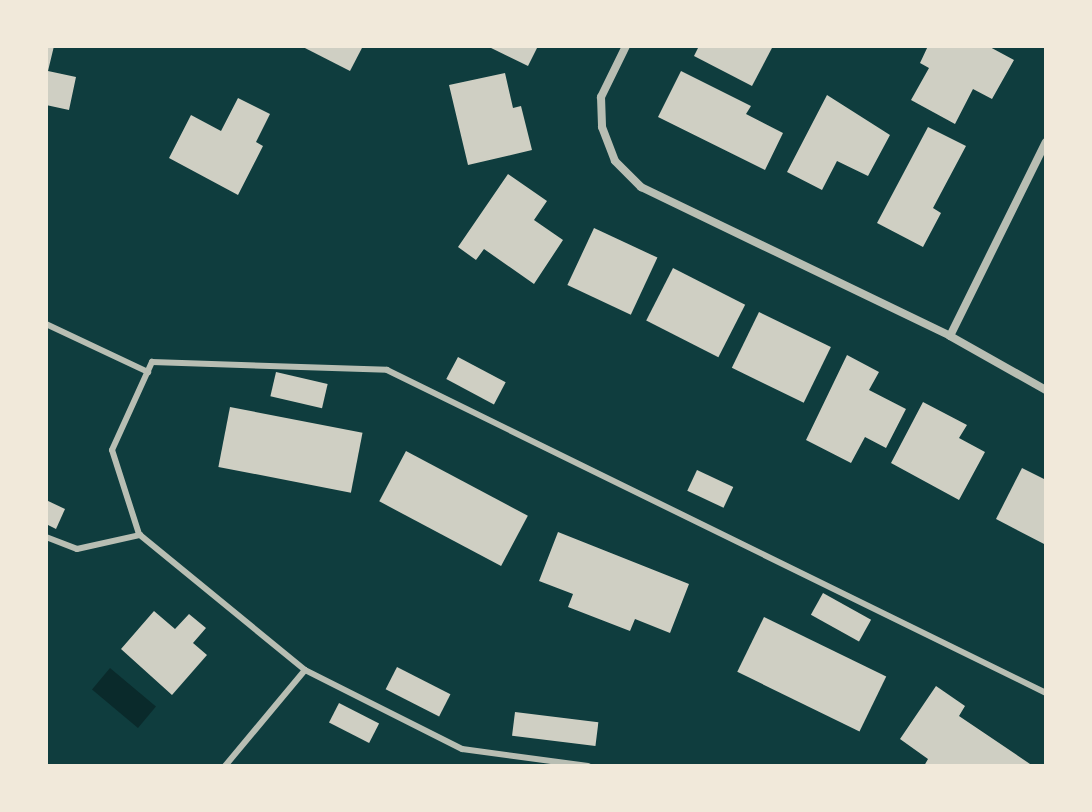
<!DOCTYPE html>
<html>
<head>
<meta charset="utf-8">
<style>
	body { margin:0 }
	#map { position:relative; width:1092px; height:812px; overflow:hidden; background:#0f3d3e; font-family:Jost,sans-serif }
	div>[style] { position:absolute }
	.water>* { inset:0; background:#0a2a2b; transform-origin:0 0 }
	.building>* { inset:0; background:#cfcfc3; transform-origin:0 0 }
	.service>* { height:6px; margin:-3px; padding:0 3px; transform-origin:3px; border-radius:3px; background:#b8beb3 }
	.minor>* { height:8px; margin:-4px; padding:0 4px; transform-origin:4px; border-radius:4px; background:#b8beb3 }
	span { translate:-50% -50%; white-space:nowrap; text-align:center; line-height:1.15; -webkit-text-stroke:8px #f1e9da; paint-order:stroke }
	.frame { position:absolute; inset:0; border:48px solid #f1e9da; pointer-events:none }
</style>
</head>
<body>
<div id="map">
	<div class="water">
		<i style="left:110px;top:668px;width:60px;height:28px;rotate:40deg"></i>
	</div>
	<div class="building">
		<i style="clip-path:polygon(46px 46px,54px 46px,48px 71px,76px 77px,69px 110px,46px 105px)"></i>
		<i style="clip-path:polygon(301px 46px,363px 46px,350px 71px)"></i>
		<i style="clip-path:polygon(487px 46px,538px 46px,528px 66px)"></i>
		<i style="clip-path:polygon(699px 46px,773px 46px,752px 86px,694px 56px)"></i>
		<i style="clip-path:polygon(928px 46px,988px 46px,1014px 60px,992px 99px,973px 89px,955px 124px,911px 100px,929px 68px,920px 63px)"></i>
		<i style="clip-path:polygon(681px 71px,751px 106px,746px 114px,783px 133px,765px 170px,658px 117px)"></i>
		<i style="clip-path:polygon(505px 73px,513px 108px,521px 106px,532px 150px,468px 165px,449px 85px)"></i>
		<i style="clip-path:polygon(827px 95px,890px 135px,868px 176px,837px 161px,822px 190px,787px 172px)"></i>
		<i style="clip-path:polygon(238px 98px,270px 114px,256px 142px,263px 146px,238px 195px,169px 158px,191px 115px,221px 131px)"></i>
		<i style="clip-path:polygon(928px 127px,966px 146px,933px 208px,941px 213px,923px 247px,877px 223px)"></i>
		<i style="clip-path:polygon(508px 174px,547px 201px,534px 220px,563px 240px,534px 284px,484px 249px,476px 260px,458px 247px)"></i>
		<i style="left:594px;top:228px;width:70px;height:63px;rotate:25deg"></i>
		<i style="left:673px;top:268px;width:81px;height:59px;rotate:27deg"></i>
		<i style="left:759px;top:312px;width:80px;height:62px;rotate:26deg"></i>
		<i style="clip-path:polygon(847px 355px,879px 372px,869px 390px,906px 409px,886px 448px,865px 437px,851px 463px,806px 440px)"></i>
		<i style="left:458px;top:357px;width:54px;height:25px;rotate:28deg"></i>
		<i style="left:276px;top:372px;width:53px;height:25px;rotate:13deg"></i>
		<i style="clip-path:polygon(923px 402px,967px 425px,959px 438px,985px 452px,959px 500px,891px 463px)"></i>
		<i style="left:230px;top:407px;width:135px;height:61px;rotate:11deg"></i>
		<i style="left:406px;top:451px;width:138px;height:57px;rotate:28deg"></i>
		<i style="clip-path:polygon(1022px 468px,1046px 480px,1046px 545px,996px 519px)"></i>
		<i style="left:697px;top:470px;width:40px;height:23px;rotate:25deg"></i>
		<i style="clip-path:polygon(46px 500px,65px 509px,56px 529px,46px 524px)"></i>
		<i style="clip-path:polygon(558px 532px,689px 584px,670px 633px,635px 619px,630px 631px,568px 607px,573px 594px,539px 581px)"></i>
		<i style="left:823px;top:593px;width:55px;height:25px;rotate:29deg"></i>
		<i style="clip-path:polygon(154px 611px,175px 629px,189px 614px,206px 628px,193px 643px,207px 655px,172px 695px,121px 649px)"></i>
		<i style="left:764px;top:617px;width:136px;height:61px;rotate:26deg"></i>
		<i style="left:397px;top:667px;width:60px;height:25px;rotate:27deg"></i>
		<i style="clip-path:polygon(936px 686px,965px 706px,959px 716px,1033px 766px,924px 766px,928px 759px,900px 739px)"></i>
		<i style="left:339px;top:703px;width:45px;height:22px;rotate:27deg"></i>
		<i style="left:515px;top:712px;width:84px;height:24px;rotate:7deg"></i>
	</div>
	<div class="service">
		<i style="left:46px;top:324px;width:113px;rotate:25.2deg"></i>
		<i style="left:46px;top:537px;width:33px;rotate:21deg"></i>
		<i style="left:77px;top:549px;width:65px;rotate:-12.5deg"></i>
		<i style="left:225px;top:766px;width:125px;rotate:-50.2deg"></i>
		<i style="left:588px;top:766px;width:127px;rotate:-172.3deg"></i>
		<i style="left:462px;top:749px;width:176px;rotate:-153.3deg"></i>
		<i style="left:305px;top:670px;width:215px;rotate:-140.7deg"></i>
		<i style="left:139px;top:534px;width:88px;rotate:-107.8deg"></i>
		<i style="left:112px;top:450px;width:97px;rotate:-65.6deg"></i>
		<i style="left:152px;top:362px;width:235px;rotate:1.9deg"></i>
		<i style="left:387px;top:370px;width:734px;rotate:26.11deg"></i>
	</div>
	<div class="minor">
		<i style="left:626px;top:46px;width:57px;rotate:116.1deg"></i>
		<i style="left:601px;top:97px;width:30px;rotate:88deg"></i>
		<i style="left:602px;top:127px;width:36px;rotate:69deg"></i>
		<i style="left:615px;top:161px;width:37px;rotate:45deg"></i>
		<i style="left:641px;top:187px;width:343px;rotate:25.7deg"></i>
		<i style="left:950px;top:336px;width:110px;rotate:29.4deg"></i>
		<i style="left:950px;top:336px;width:216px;rotate:-63.7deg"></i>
	</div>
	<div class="frame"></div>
</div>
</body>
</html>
